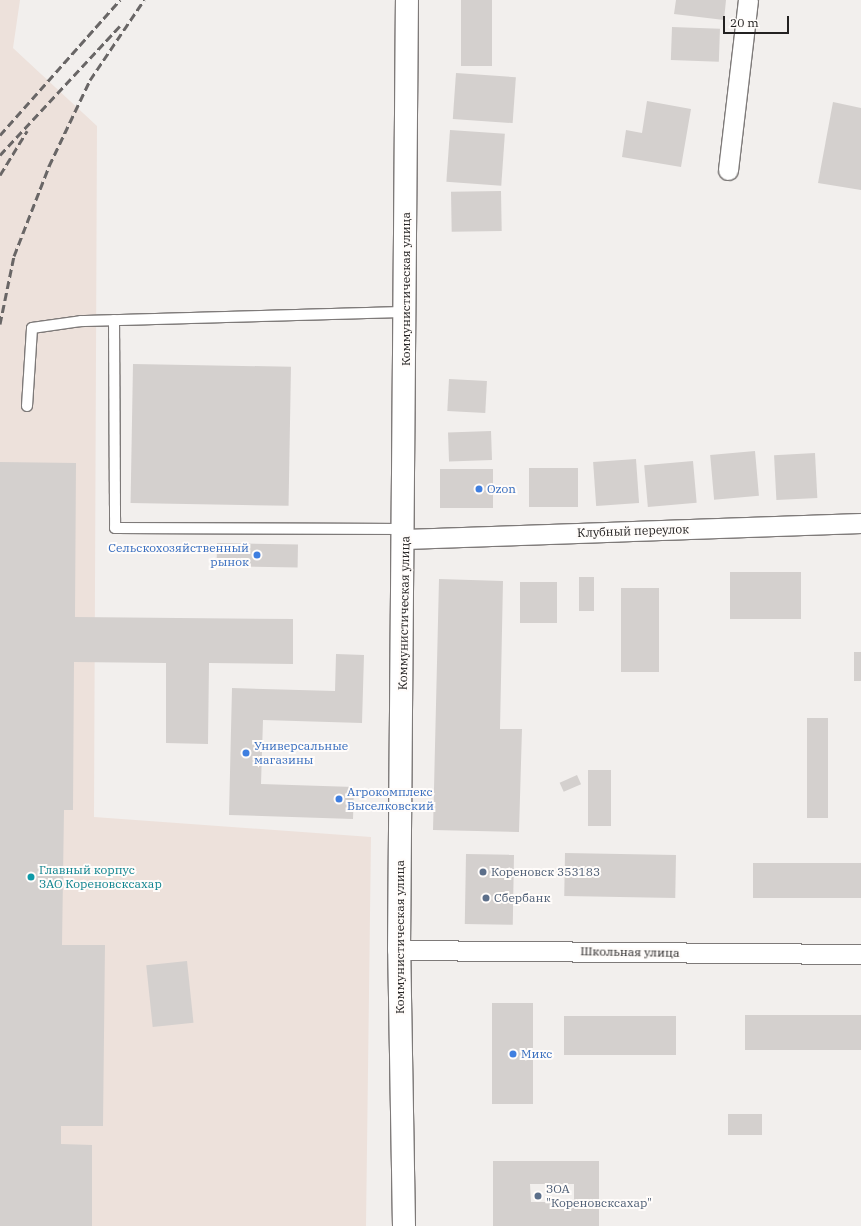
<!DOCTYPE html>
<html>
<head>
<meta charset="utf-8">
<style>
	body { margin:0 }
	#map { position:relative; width:861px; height:1226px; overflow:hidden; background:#f2efed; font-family:"IBM Plex Serif",serif }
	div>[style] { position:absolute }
	.built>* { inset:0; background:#ede1db }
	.building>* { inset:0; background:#d4d0ce; transform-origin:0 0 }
	.roads { filter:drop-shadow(1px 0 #7e7a79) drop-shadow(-1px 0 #7e7a79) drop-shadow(0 1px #7e7a79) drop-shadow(0 -1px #7e7a79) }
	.lane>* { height:10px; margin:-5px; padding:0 5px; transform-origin:5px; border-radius:5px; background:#fff }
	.street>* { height:19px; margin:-9.5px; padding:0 9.5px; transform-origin:9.5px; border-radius:9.5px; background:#fff }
	.secondary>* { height:22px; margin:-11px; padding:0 11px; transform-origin:11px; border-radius:11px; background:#fff }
	.rail>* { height:3px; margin-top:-1.5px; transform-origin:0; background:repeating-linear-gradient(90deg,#696666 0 8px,transparent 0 12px) }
	.dots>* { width:11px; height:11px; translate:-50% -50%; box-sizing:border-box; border:2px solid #fffcfa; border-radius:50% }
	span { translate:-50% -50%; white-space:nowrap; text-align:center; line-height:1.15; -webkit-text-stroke:4px #fffcfa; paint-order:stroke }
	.street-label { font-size:12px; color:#232121 }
	.shop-label { font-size:12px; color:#366cbe }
	.left { translate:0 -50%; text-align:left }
	.right { translate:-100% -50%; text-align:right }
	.culture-label { font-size:12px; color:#0d838f }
	.service-label { font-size:12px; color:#4e5e75 }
	.scale { position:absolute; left:723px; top:16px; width:66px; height:18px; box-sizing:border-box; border:2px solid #232121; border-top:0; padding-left:5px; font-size:12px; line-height:14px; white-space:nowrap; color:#232121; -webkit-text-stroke:3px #fffcfa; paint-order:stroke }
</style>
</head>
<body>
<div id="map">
	<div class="built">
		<i style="clip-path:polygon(0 0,20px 0,13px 48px,97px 126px,94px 817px,371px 837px,366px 1226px,0 1226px)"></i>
	</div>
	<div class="building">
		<i style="left:461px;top:0;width:31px;height:66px"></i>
		<i style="clip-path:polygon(676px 0,726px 0,724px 20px,674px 14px)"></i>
		<i style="left:672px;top:27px;width:48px;height:33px;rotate:2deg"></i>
		<i style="left:456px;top:73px;width:60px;height:46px;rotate:4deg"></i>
		<i style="clip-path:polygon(647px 101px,691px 109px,681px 167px,622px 157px,626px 130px,642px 133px)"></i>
		<i style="clip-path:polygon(833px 102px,861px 108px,861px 190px,818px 183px)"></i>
		<i style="left:450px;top:130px;width:55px;height:52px;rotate:4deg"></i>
		<i style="left:501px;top:191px;width:40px;height:50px;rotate:89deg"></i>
		<i style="left:133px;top:364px;width:158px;height:139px;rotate:1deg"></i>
		<i style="left:449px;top:379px;width:38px;height:32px;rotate:3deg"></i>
		<i style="left:491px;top:431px;width:29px;height:43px;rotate:88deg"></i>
		<i style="left:755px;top:451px;width:45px;height:45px;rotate:85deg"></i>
		<i style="left:815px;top:453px;width:45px;height:41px;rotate:87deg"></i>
		<i style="left:636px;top:459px;width:44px;height:43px;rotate:86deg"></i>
		<i style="left:693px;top:461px;width:42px;height:49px;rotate:85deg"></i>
		<i style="clip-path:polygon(0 462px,76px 463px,75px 617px,293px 619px,293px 664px,209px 663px,208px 744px,166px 743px,166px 663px,74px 662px,73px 810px,64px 810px,62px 945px,105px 945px,103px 1126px,61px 1126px,61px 1144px,92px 1145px,92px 1226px,0 1226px)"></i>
		<i style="left:578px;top:468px;width:39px;height:49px;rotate:90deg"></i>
		<i style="left:440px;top:469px;width:53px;height:39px"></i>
		<i style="left:217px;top:543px;width:81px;height:23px;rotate:1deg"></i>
		<i style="left:730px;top:572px;width:71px;height:47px"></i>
		<i style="left:579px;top:577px;width:15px;height:34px"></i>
		<i style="clip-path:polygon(439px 579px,503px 581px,500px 729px,522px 729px,519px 832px,433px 830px)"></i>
		<i style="left:520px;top:582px;width:37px;height:41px"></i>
		<i style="left:621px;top:588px;width:38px;height:84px"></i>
		<i style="left:854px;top:652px;width:7px;height:29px"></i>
		<i style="clip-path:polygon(336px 654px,364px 655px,362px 723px,263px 720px,261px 784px,354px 787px,353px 819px,229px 815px,232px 688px,335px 691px)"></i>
		<i style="left:807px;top:718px;width:21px;height:100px"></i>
		<i style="left:588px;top:770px;width:23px;height:56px"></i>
		<i style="left:577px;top:775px;width:10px;height:19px;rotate:66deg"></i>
		<i style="left:565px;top:853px;width:111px;height:43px;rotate:1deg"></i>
		<i style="left:466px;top:854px;width:48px;height:70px;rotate:1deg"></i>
		<i style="left:753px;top:863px;width:108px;height:35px"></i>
		<i style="left:187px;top:961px;width:62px;height:41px;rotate:84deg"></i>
		<i style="left:492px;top:1003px;width:41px;height:101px"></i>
		<i style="left:745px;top:1015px;width:116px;height:35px"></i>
		<i style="left:564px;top:1016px;width:112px;height:39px"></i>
		<i style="left:728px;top:1114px;width:34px;height:21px"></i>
		<i style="clip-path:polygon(evenodd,493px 1161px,599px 1161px,599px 1226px,493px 1226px,493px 1161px,530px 1184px,574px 1184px,574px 1202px,531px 1202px,530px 1184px)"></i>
	</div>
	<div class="roads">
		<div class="lane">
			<i style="left:114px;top:320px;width:208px;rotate:89.7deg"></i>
			<i style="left:115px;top:528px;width:290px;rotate:0.2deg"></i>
			<i style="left:27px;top:406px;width:78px;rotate:-86.3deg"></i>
			<i style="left:32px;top:328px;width:49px;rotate:-8.1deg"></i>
			<i style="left:81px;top:321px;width:325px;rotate:-1.6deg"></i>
		</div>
		<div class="street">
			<i style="left:728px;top:170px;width:171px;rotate:-83.3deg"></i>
			<i style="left:405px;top:539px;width:456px;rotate:-2deg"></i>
			<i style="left:399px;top:950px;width:462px;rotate:0.5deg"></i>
		</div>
		<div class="secondary">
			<i style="left:404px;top:1226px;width:276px;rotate:-91deg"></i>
			<i style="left:399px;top:950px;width:950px;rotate:-89.52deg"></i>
		</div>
	</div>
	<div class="rail">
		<i style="left:0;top:135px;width:181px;rotate:-48.4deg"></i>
		<i style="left:0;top:155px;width:176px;rotate:-47.1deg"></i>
		<i style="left:0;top:175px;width:52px;rotate:-58.5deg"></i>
		<i style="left:0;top:324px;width:69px;rotate:-78.4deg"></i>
		<i style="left:14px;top:256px;width:97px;rotate:-68.7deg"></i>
		<i style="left:49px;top:166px;width:95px;rotate:-64.5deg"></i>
		<i style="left:90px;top:80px;width:97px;rotate:-56deg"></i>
	</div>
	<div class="dots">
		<i style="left:479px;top:489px;background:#3f7fe0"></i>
		<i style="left:257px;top:555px;background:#3f7fe0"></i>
		<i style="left:246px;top:753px;background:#3f7fe0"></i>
		<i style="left:339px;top:799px;background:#3f7fe0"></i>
		<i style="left:483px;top:872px;background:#5c6f8a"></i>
		<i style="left:31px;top:877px;background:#0f9aa8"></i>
		<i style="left:486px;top:898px;background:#5c6f8a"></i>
		<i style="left:513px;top:1054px;background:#3f7fe0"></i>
		<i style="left:538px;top:1196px;background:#5c6f8a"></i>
	</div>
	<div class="street-label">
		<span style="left:406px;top:289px;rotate:-90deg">Коммунистическая улица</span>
		<span style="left:633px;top:531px;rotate:-2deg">Клубный переулок</span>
		<span style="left:404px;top:613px;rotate:-89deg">Коммунистическая улица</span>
		<span style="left:400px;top:937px;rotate:-90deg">Коммунистическая улица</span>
		<span style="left:630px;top:952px;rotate:1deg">Школьная улица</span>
	</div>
	<div class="shop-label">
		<span class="left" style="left:487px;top:489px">Ozon</span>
		<span class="right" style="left:249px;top:555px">Сельскохозяйственный<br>рынок</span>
		<span class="left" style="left:254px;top:753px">Универсальные<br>магазины</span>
		<span class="left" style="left:347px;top:799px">Агрокомплекс<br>Выселковский</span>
		<span class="left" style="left:521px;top:1054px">Микс</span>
	</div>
	<div class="culture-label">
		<span class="left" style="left:39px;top:877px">Главный корпус<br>ЗАО Кореновсксахар</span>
	</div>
	<div class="service-label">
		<span class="left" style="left:491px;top:872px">Кореновск 353183</span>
		<span class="left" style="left:494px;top:898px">Сбербанк</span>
		<span class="left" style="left:546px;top:1196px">ЗОА<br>"Кореновсксахар"</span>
	</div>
	<div class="scale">20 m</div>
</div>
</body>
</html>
